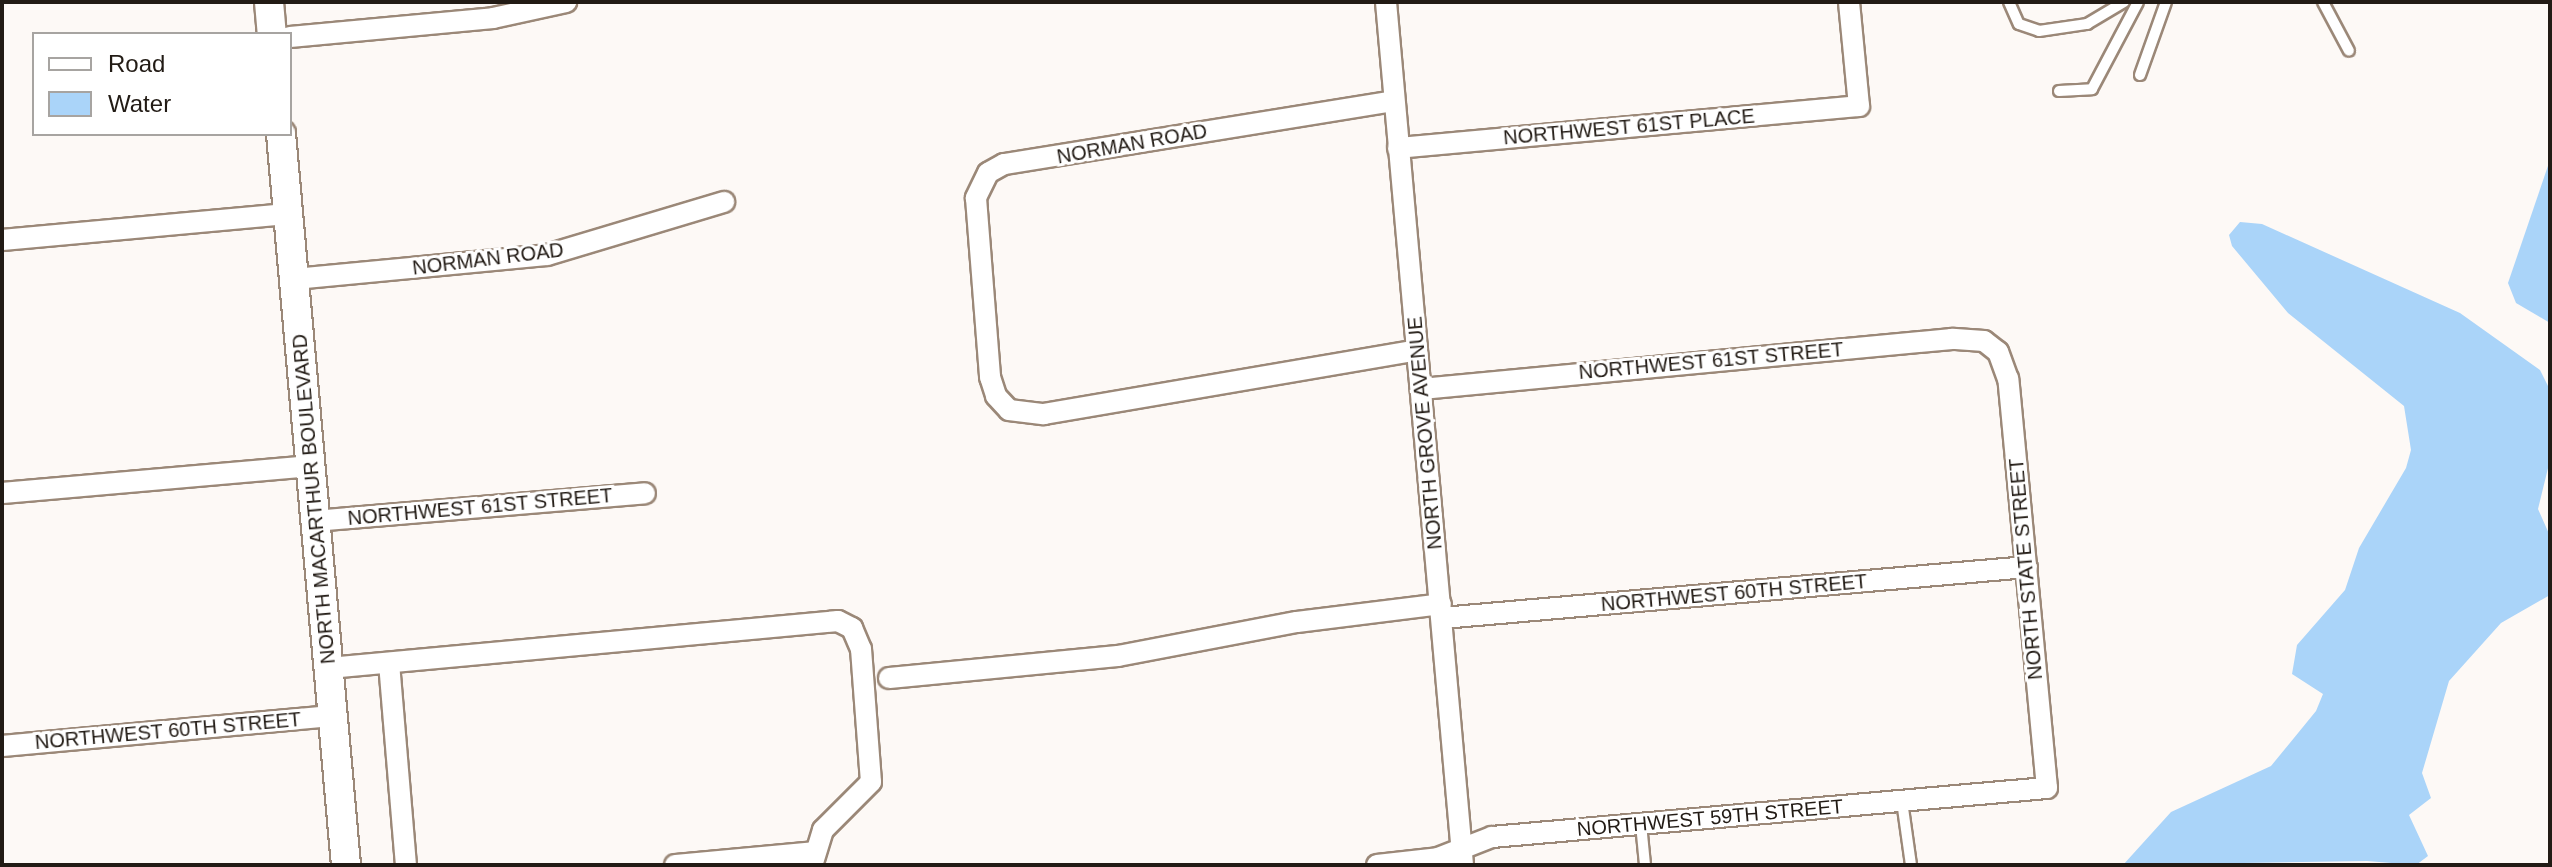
<!DOCTYPE html>
<html>
<head>
<meta charset="utf-8">
<style>
	body { margin:0 }
	#map { position:relative; width:2552px; height:867px; overflow:hidden; background:#fdf9f6; font-family:Arial,sans-serif }
	div>[style] { position:absolute }
	.water>* { inset:0; background:#aad4f9 }
	.roads { filter:drop-shadow(2px 0 #9b8878) drop-shadow(-2px 0 #9b8878) drop-shadow(0 2px #9b8878) drop-shadow(0 -2px #9b8878) }
	.lane>* { height:10px; margin:-5px; padding:0 5px; transform-origin:5px; border-radius:5px; background:#fff }
	.street>* { height:20px; margin:-10px; padding:0 10px; transform-origin:10px; border-radius:10px; background:#fff }
	.secondary>* { height:28px; margin:-14px; padding:0 14px; transform-origin:14px; border-radius:14px; background:#fff }
	span { translate:-50% -50%; white-space:nowrap; text-align:center; line-height:1.15; -webkit-text-stroke:6px #fff; paint-order:stroke }
	.street-label { font-size:20px; color:#221b15 }
	.frame { position:absolute; inset:0; border:4px solid #221b15; pointer-events:none }
	.legend { position:absolute; left:32px; top:32px; width:260px; height:104px; box-sizing:border-box; background:#fff; border:2px solid #a7a4a1; margin:0; padding:10px 14px; list-style:none; font-size:24px; color:#221b15 }
	.legend li { display:flex; align-items:center; gap:16px; height:40px }
	.legend b { width:40px; border:2px solid #a7a4a1 }
</style>
</head>
<body>
<div id="map">
	<div class="water">
		<i style="clip-path:polygon(2550px 160px,2550px 323px,2516px 303px,2508px 283px)"></i>
		<i style="clip-path:polygon(2240px 222px,2262px 224px,2460px 313px,2540px 370px,2550px 390px,2550px 460px,2538px 509px,2550px 536px,2550px 595px,2501px 623px,2449px 681px,2422px 773px,2431px 798px,2409px 815px,2428px 856px,2416px 865px,2367px 861px,2123px 865px,2171px 812px,2271px 766px,2316px 711px,2323px 694px,2292px 674px,2297px 645px,2345px 590px,2359px 548px,2406px 468px,2411px 450px,2404px 406px,2288px 313px,2232px 246px,2229px 235px)"></i>
	</div>
	<div class="roads">
		<div class="lane">
			<i style="left:2009px;top:2px;width:24px;rotate:66deg"></i>
			<i style="left:2019px;top:24px;width:21px;rotate:19deg"></i>
			<i style="left:2039px;top:31px;width:49px;rotate:-8.3deg"></i>
			<i style="left:2087px;top:24px;width:43px;rotate:-30.7deg"></i>
			<i style="left:2323px;top:2px;width:55px;rotate:62deg"></i>
			<i style="left:2140px;top:75px;width:77px;rotate:-70.4deg"></i>
			<i style="left:2059px;top:91px;width:33px;rotate:-3deg"></i>
			<i style="left:2092px;top:89px;width:98px;rotate:-62.1deg"></i>
			<i style="left:1902px;top:801px;width:65px;rotate:82deg"></i>
			<i style="left:1641px;top:824px;width:41px;rotate:84.4deg"></i>
		</div>
		<div class="street">
			<i style="left:1386px;top:2px;width:866px;rotate:84.9deg"></i>
			<i style="left:290px;top:37px;width:204px;rotate:-5.3deg"></i>
			<i style="left:493px;top:18px;width:75px;rotate:-12.4deg"></i>
			<i style="left:1394px;top:101px;width:395px;rotate:170.8deg"></i>
			<i style="left:1004px;top:164px;width:18px;rotate:151deg"></i>
			<i style="left:988px;top:173px;width:28px;rotate:116deg"></i>
			<i style="left:976px;top:198px;width:180px;rotate:85.5deg"></i>
			<i style="left:990px;top:377px;width:20px;rotate:72deg"></i>
			<i style="left:996px;top:396px;width:19px;rotate:47deg"></i>
			<i style="left:1009px;top:410px;width:35px;rotate:7deg"></i>
			<i style="left:1044px;top:414px;width:378px;rotate:-9.7deg"></i>
			<i style="left:1398px;top:148px;width:463px;rotate:-5.2deg"></i>
			<i style="left:1859px;top:106px;width:104px;rotate:-95.5deg"></i>
			<i style="left:2px;top:240px;width:287px;rotate:-5.2deg"></i>
			<i style="left:294px;top:279px;width:254px;rotate:-5.4deg"></i>
			<i style="left:547px;top:255px;width:185px;rotate:-16.7deg"></i>
			<i style="left:2px;top:493px;width:309px;rotate:-5deg"></i>
			<i style="left:315px;top:521px;width:331px;rotate:-4.8deg"></i>
			<i style="left:1442px;top:618px;width:587px;rotate:-4.98deg"></i>
			<i style="left:389px;top:663px;width:203px;rotate:85.2deg"></i>
			<i style="left:329px;top:668px;width:511px;rotate:-5.28deg"></i>
			<i style="left:838px;top:621px;width:16px;rotate:27deg"></i>
			<i style="left:852px;top:628px;width:23px;rotate:67deg"></i>
			<i style="left:861px;top:649px;width:133px;rotate:85.7deg"></i>
			<i style="left:871px;top:782px;width:68px;rotate:135deg"></i>
			<i style="left:823px;top:830px;width:37px;rotate:107deg"></i>
			<i style="left:889px;top:678px;width:230px;rotate:-5.5deg"></i>
			<i style="left:1118px;top:656px;width:182px;rotate:-10.8deg"></i>
			<i style="left:1297px;top:622px;width:145px;rotate:-7.1deg"></i>
			<i style="left:2px;top:746px;width:332px;rotate:-5.2deg"></i>
			<i style="left:675px;top:865px;width:140px;rotate:-5.3deg"></i>
			<i style="left:1377px;top:865px;width:61px;rotate:-6.5deg"></i>
			<i style="left:1438px;top:858px;width:58px;rotate:-21.3deg"></i>
			<i style="left:1492px;top:837px;width:557px;rotate:-5.05deg"></i>
			<i style="left:2047px;top:788px;width:411px;rotate:-95.4deg"></i>
			<i style="left:2008px;top:379px;width:29px;rotate:-110deg"></i>
			<i style="left:1998px;top:352px;width:18px;rotate:-142deg"></i>
			<i style="left:1984px;top:341px;width:32px;rotate:-176deg"></i>
			<i style="left:1952px;top:339px;width:533px;rotate:174.62deg"></i>
		</div>
		<div class="secondary">
			<i style="left:269px;top:2px;width:32px;rotate:85deg"></i>
			<i style="left:281px;top:134px;width:734px;rotate:84.92deg"></i>
		</div>
	</div>
	<div class="street-label">
		<span style="left:1629px;top:127px;rotate:-5deg">NORTHWEST 61ST PLACE</span>
		<span style="left:1132px;top:144px;rotate:-10deg">NORMAN ROAD</span>
		<span style="left:488px;top:259px;rotate:-7deg">NORMAN ROAD</span>
		<span style="left:1711px;top:361px;rotate:-5deg">NORTHWEST 61ST STREET</span>
		<span style="left:1425px;top:433px;rotate:-95deg">NORTH GROVE AVENUE</span>
		<span style="left:314px;top:499px;rotate:-95deg">NORTH MACARTHUR BOULEVARD</span>
		<span style="left:480px;top:507px;rotate:-5deg">NORTHWEST 61ST STREET</span>
		<span style="left:2026px;top:569px;rotate:-95deg">NORTH STATE STREET</span>
		<span style="left:1734px;top:593px;rotate:-5deg">NORTHWEST 60TH STREET</span>
		<span style="left:168px;top:731px;rotate:-5deg">NORTHWEST 60TH STREET</span>
		<span style="left:1710px;top:818px;rotate:-5deg">NORTHWEST 59TH STREET</span>
	</div>
	<div class="frame"></div>
	<ul class="legend">
	<li><b style="height:10px;background:#fff"></b>Road</li>
	<li><b style="height:22px;background:#aad4f9"></b>Water</li>
	</ul>
</div>
</body>
</html>
